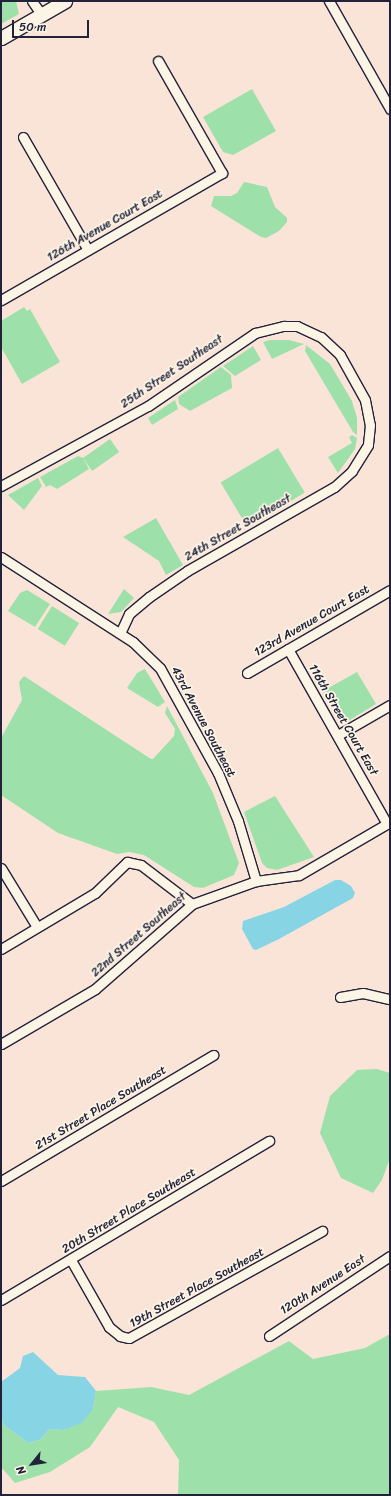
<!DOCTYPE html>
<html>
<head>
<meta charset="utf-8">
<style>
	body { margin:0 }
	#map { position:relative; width:391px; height:1496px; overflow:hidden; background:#fae4d8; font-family:Sriracha,sans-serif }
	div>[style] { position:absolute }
	.green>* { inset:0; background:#9ee0aa; transform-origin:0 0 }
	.water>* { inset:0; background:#86d4e4 }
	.roads { filter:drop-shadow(1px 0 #22223b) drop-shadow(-1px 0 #22223b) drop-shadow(0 1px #22223b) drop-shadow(0 -1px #22223b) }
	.street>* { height:9px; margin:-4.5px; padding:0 4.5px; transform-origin:4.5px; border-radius:4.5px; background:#fcf5e5 }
	.secondary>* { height:13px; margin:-6.5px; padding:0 6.5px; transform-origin:6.5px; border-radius:6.5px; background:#fcf5e5 }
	span { translate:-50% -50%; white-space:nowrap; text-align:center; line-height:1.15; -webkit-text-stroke:3.5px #fcf5e5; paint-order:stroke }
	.street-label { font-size:12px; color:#22223b }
	.frame { position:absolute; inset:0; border:2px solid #22223b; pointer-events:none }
	.north { position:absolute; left:12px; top:1444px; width:40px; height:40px; -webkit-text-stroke:3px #fcf5e5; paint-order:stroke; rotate:240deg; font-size:11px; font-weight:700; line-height:16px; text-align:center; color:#22223b }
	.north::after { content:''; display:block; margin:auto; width:14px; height:18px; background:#22223b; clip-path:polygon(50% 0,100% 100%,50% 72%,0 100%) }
	.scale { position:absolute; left:12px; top:20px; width:77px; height:18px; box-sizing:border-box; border:2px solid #22223b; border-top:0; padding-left:5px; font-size:12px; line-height:14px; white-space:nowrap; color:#22223b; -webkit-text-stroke:3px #fcf5e5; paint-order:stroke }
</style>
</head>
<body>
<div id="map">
	<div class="green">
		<i style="clip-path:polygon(1px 1px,16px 1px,19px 14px,1px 24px)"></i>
		<i style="clip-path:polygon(252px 89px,276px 131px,233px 155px,223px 152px,203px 117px)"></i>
		<i style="clip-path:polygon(244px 182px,267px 187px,275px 207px,287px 218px,287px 222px,279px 231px,266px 238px,261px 237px,211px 206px,214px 196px,231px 196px,237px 193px)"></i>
		<i style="clip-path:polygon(24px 307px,27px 311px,30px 309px,60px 362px,22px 384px,1px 347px,1px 321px)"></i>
		<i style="clip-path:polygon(270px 340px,289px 340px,304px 344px,272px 359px,263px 342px)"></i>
		<i style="clip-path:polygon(306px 345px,330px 364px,352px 401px,357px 418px,357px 435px,353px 432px,305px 351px)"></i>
		<i style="clip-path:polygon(253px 346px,261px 360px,235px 376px,223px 366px)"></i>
		<i style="clip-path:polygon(221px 367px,231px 375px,232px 388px,190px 411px,179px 404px,178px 397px)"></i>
		<i style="clip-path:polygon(175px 400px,178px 409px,152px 425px,148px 418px)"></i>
		<i style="clip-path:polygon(352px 435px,357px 438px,355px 449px,338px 473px,328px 457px,352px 443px,349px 437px)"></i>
		<i style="left:110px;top:439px;width:16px;height:33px;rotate:55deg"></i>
		<i style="left:278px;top:448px;width:52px;height:67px;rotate:59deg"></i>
		<i style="clip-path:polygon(78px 456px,83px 458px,89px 469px,57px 489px,50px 485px,46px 487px,40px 477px)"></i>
		<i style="clip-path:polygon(38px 478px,42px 486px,24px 510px,8px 495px)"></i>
		<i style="clip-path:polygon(156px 518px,183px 565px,166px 575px,159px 561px,123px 537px)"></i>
		<i style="clip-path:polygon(124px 589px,134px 598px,121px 612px,108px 614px)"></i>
		<i style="clip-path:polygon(27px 590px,50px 604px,35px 627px,8px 611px,20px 593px)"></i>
		<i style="left:52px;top:606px;width:32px;height:27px;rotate:32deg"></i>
		<i style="clip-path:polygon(145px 669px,165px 702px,158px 707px,127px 688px,137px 673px)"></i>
		<i style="clip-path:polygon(357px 672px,376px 704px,348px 721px,342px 720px,323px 691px)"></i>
		<i style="clip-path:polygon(24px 676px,151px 759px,153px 759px,174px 736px,175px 729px,165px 713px,167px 706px,213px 793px,239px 863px,234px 875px,203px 888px,194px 887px,144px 855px,129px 852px,117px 854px,58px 833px,1px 795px,1px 738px,22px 700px,19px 682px)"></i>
		<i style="clip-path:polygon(275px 796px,314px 857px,277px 870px,267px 868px,262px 863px,244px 812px)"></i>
		<i style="clip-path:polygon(377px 1069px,390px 1073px,390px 1158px,382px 1180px,373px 1193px,341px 1178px,320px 1133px,330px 1096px,357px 1070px)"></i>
		<i style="clip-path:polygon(390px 1334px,390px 1495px,178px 1495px,179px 1460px,154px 1422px,118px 1407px,90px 1447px,50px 1472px,15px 1483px,1px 1467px,1px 1417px,4px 1425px,28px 1443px,40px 1440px,49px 1429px,64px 1430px,93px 1409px,96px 1391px,151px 1387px,189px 1395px,289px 1341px,313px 1359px,365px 1348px)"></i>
	</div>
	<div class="water">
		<i style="clip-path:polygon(335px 880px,341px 880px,351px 886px,355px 893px,353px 898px,279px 939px,256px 950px,253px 949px,242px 929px,243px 921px,284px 907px)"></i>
		<i style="clip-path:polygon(33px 1352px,58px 1375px,85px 1377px,96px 1391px,93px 1409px,82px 1423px,63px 1430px,49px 1429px,40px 1440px,28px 1443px,4px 1425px,1px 1417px,1px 1382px,20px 1368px,23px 1356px)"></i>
	</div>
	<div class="roads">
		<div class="street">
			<i style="left:32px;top:1px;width:16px;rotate:55deg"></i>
			<i style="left:329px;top:1px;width:124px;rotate:60.5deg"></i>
			<i style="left:23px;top:137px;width:130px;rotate:60.1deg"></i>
			<i style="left:1px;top:300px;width:255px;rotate:-29.9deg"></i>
			<i style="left:222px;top:173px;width:129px;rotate:-119.7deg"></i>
			<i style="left:1px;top:486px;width:167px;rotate:-28.6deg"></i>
			<i style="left:148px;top:406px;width:130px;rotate:-34.3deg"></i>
			<i style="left:255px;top:333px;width:30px;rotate:-14deg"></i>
			<i style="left:284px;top:326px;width:13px"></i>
			<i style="left:297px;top:326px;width:26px;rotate:25deg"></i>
			<i style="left:321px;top:337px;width:26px;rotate:43deg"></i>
			<i style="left:340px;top:355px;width:51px;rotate:60.9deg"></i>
			<i style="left:365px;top:400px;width:25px;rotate:79deg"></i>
			<i style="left:370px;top:425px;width:20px;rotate:96deg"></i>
			<i style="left:368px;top:445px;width:31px;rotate:122deg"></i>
			<i style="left:352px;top:471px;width:24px;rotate:138deg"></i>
			<i style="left:334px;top:487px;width:169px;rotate:150.3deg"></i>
			<i style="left:187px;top:571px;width:46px;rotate:145.6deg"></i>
			<i style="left:149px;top:597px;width:26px;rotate:140deg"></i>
			<i style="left:129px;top:614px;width:21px;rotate:115deg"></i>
			<i style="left:1px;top:557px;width:157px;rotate:32.8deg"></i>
			<i style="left:133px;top:642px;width:37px;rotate:44deg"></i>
			<i style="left:160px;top:668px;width:120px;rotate:61.1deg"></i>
			<i style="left:218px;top:773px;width:52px;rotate:67.4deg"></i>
			<i style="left:238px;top:821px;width:63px;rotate:73.3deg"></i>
			<i style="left:288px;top:649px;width:201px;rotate:60.5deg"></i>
			<i style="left:247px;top:673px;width:165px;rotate:-30.1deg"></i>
			<i style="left:338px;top:735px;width:60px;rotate:-30deg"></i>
			<i style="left:1px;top:868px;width:69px;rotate:58.6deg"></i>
			<i style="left:1px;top:949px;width:109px;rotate:-30.8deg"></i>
			<i style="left:95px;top:893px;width:45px;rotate:-44.1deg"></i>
			<i style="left:127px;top:862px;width:14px;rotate:12deg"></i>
			<i style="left:141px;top:865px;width:64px;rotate:37.4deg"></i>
			<i style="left:340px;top:997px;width:23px;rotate:-10deg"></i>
			<i style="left:363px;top:993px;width:28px;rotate:13deg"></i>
			<i style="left:1px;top:1044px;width:109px;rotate:-30.3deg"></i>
			<i style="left:95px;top:989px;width:129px;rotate:-41.2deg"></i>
			<i style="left:192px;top:904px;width:68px;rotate:-19.8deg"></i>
			<i style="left:256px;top:881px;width:43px;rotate:-7.9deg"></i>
			<i style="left:299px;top:875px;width:105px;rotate:-30.2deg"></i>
			<i style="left:1px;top:1181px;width:247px;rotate:-30.7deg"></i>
			<i style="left:71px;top:1260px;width:77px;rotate:60.4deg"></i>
			<i style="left:109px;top:1327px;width:14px;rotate:39deg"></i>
			<i style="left:120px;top:1336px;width:9px;rotate:13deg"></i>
			<i style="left:129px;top:1338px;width:221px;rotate:-29deg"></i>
			<i style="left:1px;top:1300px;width:312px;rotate:-30.7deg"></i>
			<i style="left:269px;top:1336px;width:145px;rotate:-33.5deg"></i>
		</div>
		<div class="secondary">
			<i style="left:1px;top:38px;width:74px;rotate:-30deg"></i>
		</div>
	</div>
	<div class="street-label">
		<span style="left:105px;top:226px;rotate:-30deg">126th Avenue Court East</span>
		<span style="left:172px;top:372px;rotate:-34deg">25th Street Southeast</span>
		<span style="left:238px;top:528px;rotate:-30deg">24th Street Southeast</span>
		<span style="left:312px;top:621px;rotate:-30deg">123rd Avenue Court East</span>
		<span style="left:343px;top:720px;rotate:60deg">116th Street Court East</span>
		<span style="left:203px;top:722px;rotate:62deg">43rd Avenue Southeast</span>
		<span style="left:139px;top:935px;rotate:-41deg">22nd Street Southeast</span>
		<span style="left:101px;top:1108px;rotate:-31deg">21st Street Place Southeast</span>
		<span style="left:129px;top:1211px;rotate:-31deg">20th Street Place Southeast</span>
		<span style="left:323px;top:1285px;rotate:-33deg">120th Avenue East</span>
		<span style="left:197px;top:1288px;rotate:-29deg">19th Street Place Southeast</span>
	</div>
	<div class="frame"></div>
	<div class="north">N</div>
	<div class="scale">50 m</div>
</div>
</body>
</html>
